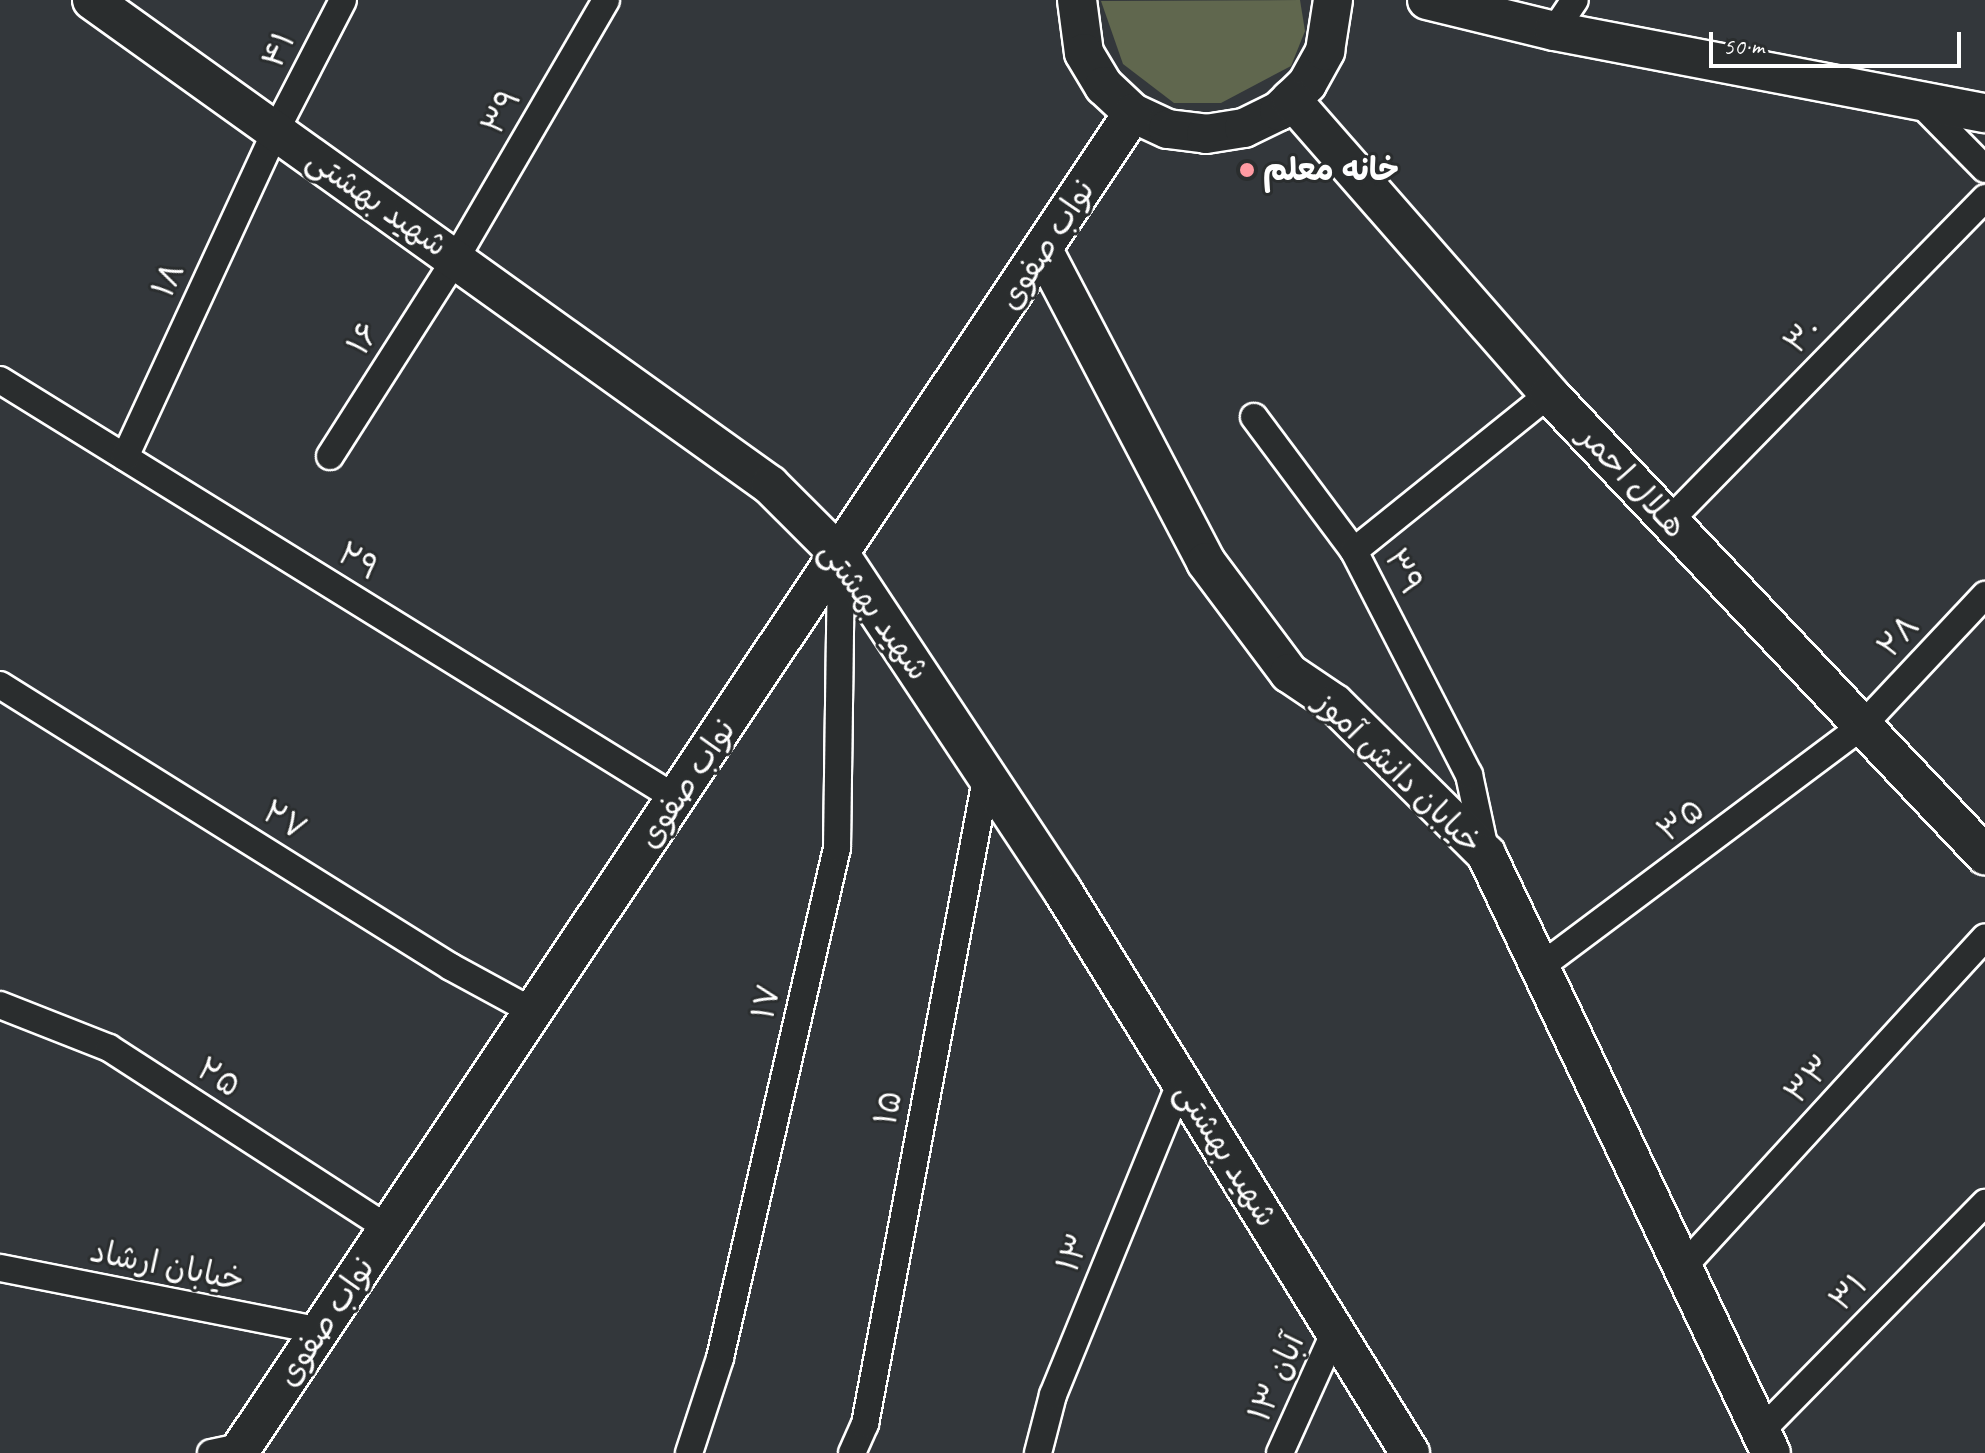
<!DOCTYPE html>
<html>
<head>
<meta charset="utf-8">
<style>
	body { margin:0 }
	#map { position:relative; width:1985px; height:1453px; overflow:hidden; background:#33373b; font-family:Caveat,"Playpen Sans Arabic",sans-serif }
	div>[style] { position:absolute }
	.green>* { inset:0; background:#60674e }
	.roads { filter:drop-shadow(2px 0 #fff) drop-shadow(-2px 0 #fff) drop-shadow(0 2px #fff) drop-shadow(0 -2px #fff) }
	.street>* { height:26px; margin:-13px; padding:0 13px; transform-origin:13px; border-radius:13px; background:#2a2d2e }
	.secondary>* { height:38px; margin:-19px; padding:0 19px; transform-origin:19px; border-radius:19px; background:#2a2d2e }
	.dots>* { width:22px; height:22px; translate:-50% -50%; box-sizing:border-box; border:4px solid #2a2d2e; border-radius:50% }
	span { translate:-50% -50%; white-space:nowrap; text-align:center; line-height:1.15; -webkit-text-stroke:6px #2a2d2e; paint-order:stroke }
	.street-label { font-size:32px; color:#fff }
	.poi-label { font-size:32px; color:#fff; font-weight:700 }
	.left { translate:0 -50%; text-align:left }
	.scale { position:absolute; left:1709px; top:32px; width:252px; height:36px; box-sizing:border-box; border:4px solid #fff; border-top:0; padding-left:10px; font-size:24px; line-height:28px; white-space:nowrap; color:#fff; -webkit-text-stroke:6px #2a2d2e; paint-order:stroke }
</style>
</head>
<body>
<div id="map">
	<div class="green">
		<i style="clip-path:polygon(1300px 0,1305px 31px,1291px 66px,1221px 103px,1174px 103px,1123px 64px,1101px 1px)"></i>
	</div>
	<div class="roads">
		<div class="street">
			<i style="left:1554px;top:31px;width:37px;rotate:-56deg"></i>
			<i style="left:1921px;top:104px;width:91px;rotate:45.4deg"></i>
			<i style="left:0;top:380px;width:796px;rotate:31.75deg"></i>
			<i style="left:1254px;top:417px;width:167px;rotate:53.3deg"></i>
			<i style="left:330px;top:456px;width:235px;rotate:-57.5deg"></i>
			<i style="left:456px;top:258px;width:298px;rotate:-59.8deg"></i>
			<i style="left:125px;top:457px;width:358px;rotate:-65.2deg"></i>
			<i style="left:275px;top:132px;width:148px;rotate:-62.7deg"></i>
			<i style="left:1669px;top:521px;width:452px;rotate:-45.6deg"></i>
			<i style="left:0;top:685px;width:532px;rotate:32.02deg"></i>
			<i style="left:451px;top:967px;width:94px;rotate:28.5deg"></i>
			<i style="left:1486px;top:854px;width:81px;rotate:-102.1deg"></i>
			<i style="left:1469px;top:775px;width:252px;rotate:-117.2deg"></i>
			<i style="left:1354px;top:551px;width:250px;rotate:-38.8deg"></i>
			<i style="left:1540px;top:967px;width:402px;rotate:-36.8deg"></i>
			<i style="left:1862px;top:726px;width:180px;rotate:-46.8deg"></i>
			<i style="left:0;top:1005px;width:117px;rotate:21.5deg"></i>
			<i style="left:109px;top:1048px;width:333px;rotate:32.9deg"></i>
			<i style="left:1683px;top:1267px;width:447px;rotate:-47.5deg"></i>
			<i style="left:0;top:1268px;width:326px;rotate:11.1deg"></i>
			<i style="left:1761px;top:1431px;width:320px;rotate:-45.5deg"></i>
			<i style="left:211px;top:1453px;width:33px;rotate:-12deg"></i>
			<i style="left:689px;top:1453px;width:100px;rotate:-71.9deg"></i>
			<i style="left:720px;top:1358px;width:523px;rotate:-77.08deg"></i>
			<i style="left:837px;top:848px;width:292px;rotate:-89.2deg"></i>
			<i style="left:852px;top:1453px;width:32px;rotate:-66deg"></i>
			<i style="left:865px;top:1424px;width:661px;rotate:-79.37deg"></i>
			<i style="left:1038px;top:1453px;width:60px;rotate:-75.5deg"></i>
			<i style="left:1053px;top:1395px;width:339px;rotate:-67.8deg"></i>
			<i style="left:1280px;top:1453px;width:134px;rotate:-65.7deg"></i>
		</div>
		<div class="secondary">
			<i style="left:92px;top:0;width:834px;rotate:35.58deg"></i>
			<i style="left:770px;top:485px;width:100px;rotate:45deg"></i>
			<i style="left:841px;top:556px;width:400px;rotate:56.5deg"></i>
			<i style="left:1062px;top:890px;width:662px;rotate:58.28deg"></i>
			<i style="left:1077px;top:0;width:53px;rotate:82.5deg"></i>
			<i style="left:1084px;top:53px;width:39px;rotate:59deg"></i>
			<i style="left:1104px;top:86px;width:40px;rotate:43deg"></i>
			<i style="left:1133px;top:113px;width:38px;rotate:25deg"></i>
			<i style="left:1168px;top:129px;width:38px;rotate:7deg"></i>
			<i style="left:1206px;top:134px;width:38px;rotate:-9deg"></i>
			<i style="left:1244px;top:128px;width:39px;rotate:-26deg"></i>
			<i style="left:1279px;top:111px;width:39px;rotate:-44deg"></i>
			<i style="left:1307px;top:84px;width:38px;rotate:-61deg"></i>
			<i style="left:1325px;top:51px;width:52px;rotate:-81.1deg"></i>
			<i style="left:1427px;top:0;width:131px;rotate:13.7deg"></i>
			<i style="left:1554px;top:31px;width:439px;rotate:10.8deg"></i>
			<i style="left:1291px;top:99px;width:392px;rotate:48.8deg"></i>
			<i style="left:1549px;top:394px;width:635px;rotate:46.6deg"></i>
			<i style="left:1043px;top:250px;width:352px;rotate:62.4deg"></i>
			<i style="left:1206px;top:562px;width:139px;rotate:53.2deg"></i>
			<i style="left:1289px;top:673px;width:55px;rotate:34deg"></i>
			<i style="left:1335px;top:704px;width:213px;rotate:44.8deg"></i>
			<i style="left:1486px;top:854px;width:663px;rotate:64.56deg"></i>
			<i style="left:238px;top:1453px;width:1611px;rotate:-56.26deg"></i>
		</div>
	</div>
	<div class="dots">
		<i style="left:1247px;top:170px;background:#ff9aa2"></i>
	</div>
	<div class="street-label">
		<span style="left:279px;top:50px;rotate:-63deg">۴۱</span>
		<span style="left:502px;top:112px;rotate:-60deg">۳۹</span>
		<span style="left:377px;top:203px;rotate:35deg">شهید بهشتی</span>
		<span style="left:1047px;top:245px;rotate:-57deg">نواب صفوی</span>
		<span style="left:169px;top:280px;rotate:-65deg">۱۸</span>
		<span style="left:1803px;top:336px;rotate:-46deg">۳۰</span>
		<span style="left:364px;top:339px;rotate:-58deg">۱۶</span>
		<span style="left:1632px;top:482px;rotate:47deg">هـلال احمر</span>
		<span style="left:358px;top:562px;rotate:32deg">۲۹</span>
		<span style="left:1403px;top:572px;rotate:63deg">۳۹</span>
		<span style="left:874px;top:611px;rotate:54deg">شهید بهشتی</span>
		<span style="left:1899px;top:637px;rotate:-47deg">۲۸</span>
		<span style="left:1398px;top:773px;rotate:44deg">خیابان دانش آموز</span>
		<span style="left:687px;top:784px;rotate:-56deg">نواب صفوی</span>
		<span style="left:284px;top:821px;rotate:32deg">۲۷</span>
		<span style="left:1681px;top:821px;rotate:-37deg">۳۵</span>
		<span style="left:767px;top:1002px;rotate:-77deg">۱۷</span>
		<span style="left:218px;top:1078px;rotate:33deg">۲۵</span>
		<span style="left:1809px;top:1080px;rotate:-47deg">۳۳</span>
		<span style="left:889px;top:1108px;rotate:-79deg">۱۵</span>
		<span style="left:1226px;top:1155px;rotate:58deg">شهید بهشتی</span>
		<span style="left:1074px;top:1253px;rotate:-68deg">۱۳</span>
		<span style="left:167px;top:1266px;rotate:11deg">خیابان ارشاد</span>
		<span style="left:1849px;top:1293px;rotate:-45deg">۳۱</span>
		<span style="left:326px;top:1322px;rotate:-56deg">نواب صفوی</span>
		<span style="left:1277px;top:1378px;rotate:-66deg">۱۳ آبان</span>
	</div>
	<div class="poi-label">
		<span class="left" style="left:1263px;top:170px">خانه معلم</span>
	</div>
	<div class="scale">50 m</div>
</div>
</body>
</html>
